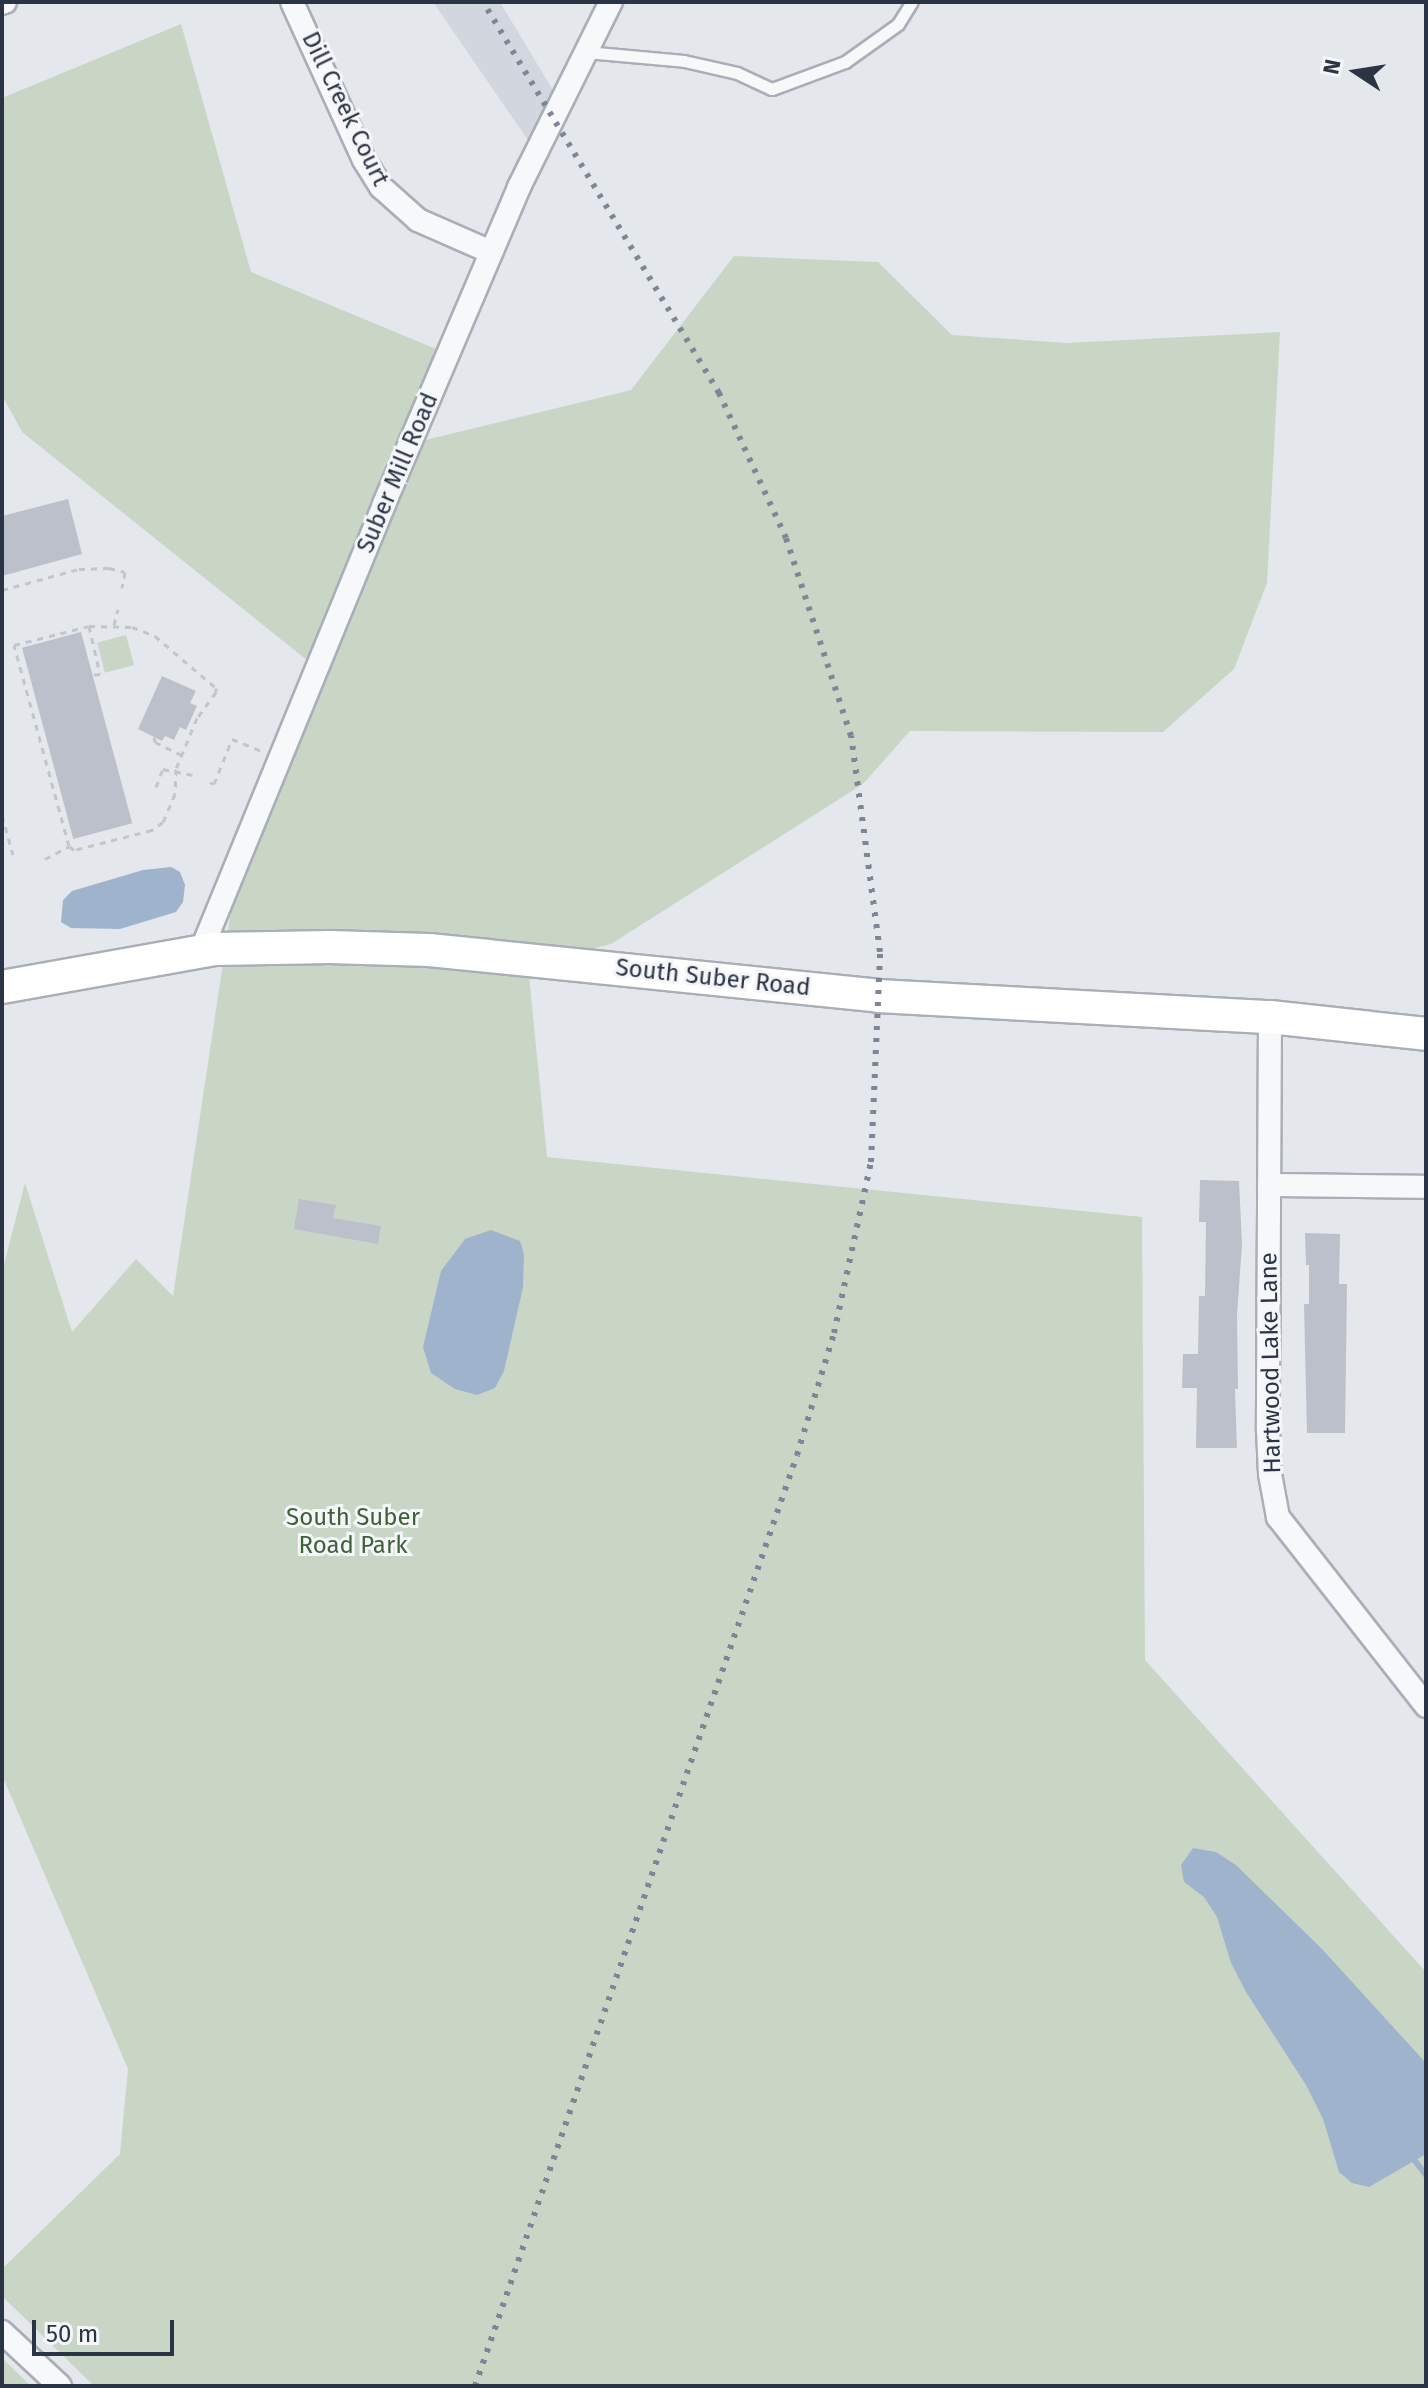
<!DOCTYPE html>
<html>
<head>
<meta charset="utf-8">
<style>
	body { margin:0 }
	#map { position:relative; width:1428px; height:2388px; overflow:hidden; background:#e4e7ec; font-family:"Fira Sans",sans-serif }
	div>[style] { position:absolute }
	.built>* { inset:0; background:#d2d6de }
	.green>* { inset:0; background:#c9d6c5; transform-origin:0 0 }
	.water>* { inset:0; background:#9fb4cc }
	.stream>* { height:6px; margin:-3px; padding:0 3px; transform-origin:3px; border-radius:3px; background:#9fb4cc }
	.building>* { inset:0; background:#bbc0ca; transform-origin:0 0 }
	.path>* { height:3px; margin-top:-1.5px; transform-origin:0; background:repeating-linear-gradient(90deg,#c2c5cb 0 6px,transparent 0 12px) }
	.roads { filter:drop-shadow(2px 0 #a9aeb7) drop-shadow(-2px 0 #a9aeb7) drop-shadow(0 2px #a9aeb7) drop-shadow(0 -2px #a9aeb7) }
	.lane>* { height:11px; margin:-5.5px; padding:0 5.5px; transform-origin:5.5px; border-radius:5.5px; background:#f7f8fa }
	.street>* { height:22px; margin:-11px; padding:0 11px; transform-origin:11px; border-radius:11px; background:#f7f8fa }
	.secondary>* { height:32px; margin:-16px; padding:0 16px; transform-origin:16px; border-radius:16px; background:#fff }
	.rail>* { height:6px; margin-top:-3px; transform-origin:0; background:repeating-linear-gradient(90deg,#7d8696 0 4px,transparent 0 12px) }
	span { translate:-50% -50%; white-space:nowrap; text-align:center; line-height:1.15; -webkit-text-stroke:6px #f4f6f9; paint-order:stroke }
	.street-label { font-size:24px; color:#2b3445 }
	.park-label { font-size:24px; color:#3f6138 }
	.frame { position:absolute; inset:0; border:4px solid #2b3445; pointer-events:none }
	.north { position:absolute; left:1316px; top:32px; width:80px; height:80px; -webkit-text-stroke:6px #f4f6f9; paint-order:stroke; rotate:282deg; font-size:22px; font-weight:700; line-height:32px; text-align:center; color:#2b3445 }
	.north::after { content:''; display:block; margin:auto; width:28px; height:36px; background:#2b3445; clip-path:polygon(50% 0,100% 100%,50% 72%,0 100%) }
	.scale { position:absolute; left:32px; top:2320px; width:142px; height:36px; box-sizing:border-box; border:4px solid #2b3445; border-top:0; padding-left:10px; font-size:24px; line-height:28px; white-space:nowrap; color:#2b3445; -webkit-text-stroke:6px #f4f6f9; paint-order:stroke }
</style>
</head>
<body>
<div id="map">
	<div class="built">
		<i style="clip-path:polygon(433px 2px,500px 2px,557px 97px,532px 146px)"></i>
	</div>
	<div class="green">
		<i style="clip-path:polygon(181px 24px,251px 272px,448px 354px,417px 442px,631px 390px,734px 256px,878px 262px,952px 335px,1067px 343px,1280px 332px,1267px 583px,1234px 669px,1163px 732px,910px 731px,863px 784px,611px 944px,532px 964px,529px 976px,547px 1157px,1142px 1217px,1145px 1660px,1426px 1972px,1426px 2386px,94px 2386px,2px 2296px,2px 2269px,120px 2154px,128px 2069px,2px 1775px,2px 1272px,25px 1183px,72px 1332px,136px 1259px,173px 1296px,234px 890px,323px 673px,22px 432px,2px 395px,2px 98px)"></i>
		<i style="left:126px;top:635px;width:31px;height:30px;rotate:75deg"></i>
		<i style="clip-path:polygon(2px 2358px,31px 2386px,2px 2386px)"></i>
	</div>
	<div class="water">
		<i style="clip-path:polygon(171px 867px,180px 872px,185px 885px,183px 902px,176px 912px,120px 929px,71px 928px,61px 922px,63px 900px,72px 891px,143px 870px)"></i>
		<i style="clip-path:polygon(491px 1230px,520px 1241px,524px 1254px,523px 1287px,504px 1371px,495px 1388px,477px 1395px,455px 1389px,431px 1373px,423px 1347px,441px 1271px,465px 1239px)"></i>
		<i style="clip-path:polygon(1193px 1848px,1216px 1852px,1236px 1865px,1322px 1949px,1426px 2063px,1426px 2154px,1369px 2187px,1352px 2183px,1339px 2172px,1323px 2119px,1306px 2085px,1246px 1992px,1231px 1963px,1217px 1917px,1204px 1897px,1184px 1882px,1181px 1865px)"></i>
	</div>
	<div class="stream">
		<i style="left:1415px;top:2161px;width:18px;rotate:52deg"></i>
	</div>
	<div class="building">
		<i style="clip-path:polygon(68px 499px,82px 554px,2px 576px,2px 516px)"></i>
		<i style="left:81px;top:632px;width:198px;height:61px;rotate:75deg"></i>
		<i style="clip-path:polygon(162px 676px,196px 691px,190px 703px,197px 706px,186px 730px,180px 727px,174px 740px,165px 736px,162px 741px,138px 729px)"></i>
		<i style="clip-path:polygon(1200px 1180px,1239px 1181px,1242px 1244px,1237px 1315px,1238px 1389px,1235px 1389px,1237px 1448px,1196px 1448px,1197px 1388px,1182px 1388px,1183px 1354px,1198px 1354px,1199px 1296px,1205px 1296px,1206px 1222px,1199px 1222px)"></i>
		<i style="clip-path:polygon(299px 1199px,336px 1205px,333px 1218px,381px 1226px,378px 1244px,294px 1229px)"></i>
		<i style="clip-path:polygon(1305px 1233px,1340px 1234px,1339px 1284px,1347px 1284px,1345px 1433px,1307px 1433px,1304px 1304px,1309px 1304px,1309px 1265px,1306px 1265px)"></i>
	</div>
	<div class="path">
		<i style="left:2px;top:590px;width:80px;rotate:-15.3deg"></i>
		<i style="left:79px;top:569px;width:30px;rotate:-2deg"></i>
		<i style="left:109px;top:568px;width:16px;rotate:14deg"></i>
		<i style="left:125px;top:572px;width:16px;rotate:101deg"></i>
		<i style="left:114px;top:625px;width:16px;rotate:-76deg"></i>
		<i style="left:89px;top:626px;width:43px;rotate:1.3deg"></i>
		<i style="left:132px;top:627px;width:25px;rotate:21deg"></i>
		<i style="left:155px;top:636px;width:80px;rotate:40.4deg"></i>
		<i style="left:216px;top:688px;width:4px;rotate:90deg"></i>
		<i style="left:216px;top:692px;width:32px;rotate:126deg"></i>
		<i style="left:197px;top:718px;width:55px;rotate:112.4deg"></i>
		<i style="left:176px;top:769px;width:25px;rotate:92deg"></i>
		<i style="left:175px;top:794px;width:30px;rotate:113deg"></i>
		<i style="left:163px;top:822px;width:14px;rotate:144deg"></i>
		<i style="left:152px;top:830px;width:81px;rotate:165.6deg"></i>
		<i style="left:74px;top:850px;width:6px;rotate:-141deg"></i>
		<i style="left:69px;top:846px;width:208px;rotate:-105.3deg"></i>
		<i style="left:14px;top:645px;width:77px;rotate:-14.2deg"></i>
		<i style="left:89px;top:626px;width:49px;rotate:77.1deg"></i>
		<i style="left:100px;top:674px;width:9px;rotate:174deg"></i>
		<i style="left:154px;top:737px;width:5px;rotate:79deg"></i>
		<i style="left:155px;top:742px;width:30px;rotate:26deg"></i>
		<i style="left:210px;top:782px;width:4px;rotate:27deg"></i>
		<i style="left:214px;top:784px;width:48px;rotate:-68.2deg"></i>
		<i style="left:232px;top:739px;width:31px;rotate:22deg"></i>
		<i style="left:156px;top:787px;width:19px;rotate:-69deg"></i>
		<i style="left:163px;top:769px;width:31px;rotate:11deg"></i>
		<i style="left:2px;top:815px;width:41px;rotate:74.6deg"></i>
		<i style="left:45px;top:859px;width:27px;rotate:-28deg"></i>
	</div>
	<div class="roads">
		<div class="lane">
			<i style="left:586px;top:52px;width:98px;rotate:5.2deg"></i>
			<i style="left:684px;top:61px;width:54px;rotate:12.8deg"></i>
			<i style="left:737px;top:73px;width:38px;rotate:25deg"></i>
			<i style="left:772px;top:89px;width:78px;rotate:-20.3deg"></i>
			<i style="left:845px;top:62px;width:65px;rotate:-35.6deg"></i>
			<i style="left:898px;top:24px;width:26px;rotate:-58deg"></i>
		</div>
		<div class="street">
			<i style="left:292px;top:2px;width:174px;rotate:65.5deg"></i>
			<i style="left:364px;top:160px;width:32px;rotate:58deg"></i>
			<i style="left:381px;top:187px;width:50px;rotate:41.7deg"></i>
			<i style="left:418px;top:220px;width:80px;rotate:23.7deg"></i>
			<i style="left:2px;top:3px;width:3px;rotate:-18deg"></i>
			<i style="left:201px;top:951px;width:483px;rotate:-67.7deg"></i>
			<i style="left:384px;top:504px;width:345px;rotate:-66.9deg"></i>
			<i style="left:519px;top:187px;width:207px;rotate:-63.6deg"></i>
			<i style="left:1270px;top:1017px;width:413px;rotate:90.3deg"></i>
			<i style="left:1268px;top:1430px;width:44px;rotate:87.4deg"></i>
			<i style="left:1270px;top:1474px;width:44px;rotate:79.5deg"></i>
			<i style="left:1278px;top:1517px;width:240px;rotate:51.9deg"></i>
			<i style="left:1269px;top:1185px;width:157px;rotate:0.7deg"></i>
			<i style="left:2px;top:2332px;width:79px;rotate:43deg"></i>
		</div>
		<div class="secondary">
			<i style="left:2px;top:987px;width:216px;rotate:-10.1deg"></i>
			<i style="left:215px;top:949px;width:115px;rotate:-1deg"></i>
			<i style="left:330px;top:947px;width:99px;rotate:1.7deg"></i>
			<i style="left:429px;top:950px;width:451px;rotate:5.8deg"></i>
			<i style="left:878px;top:996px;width:393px;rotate:3.1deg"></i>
			<i style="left:1270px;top:1017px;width:157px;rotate:6.2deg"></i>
		</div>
	</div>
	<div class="rail">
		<i style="left:475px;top:2386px;width:985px;rotate:-70.92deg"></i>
		<i style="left:797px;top:1455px;width:127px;rotate:-73.1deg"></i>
		<i style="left:834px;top:1333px;width:175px;rotate:-77.8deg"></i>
		<i style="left:871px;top:1162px;width:210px;rotate:-87.5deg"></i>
		<i style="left:880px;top:952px;width:218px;rotate:-97.6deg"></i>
		<i style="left:851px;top:736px;width:208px;rotate:-108.2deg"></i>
		<i style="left:786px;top:538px;width:160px;rotate:-114.8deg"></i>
		<i style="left:719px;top:393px;width:457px;rotate:-121.1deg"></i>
	</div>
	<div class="street-label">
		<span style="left:345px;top:109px;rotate:64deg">Dill Creek Court</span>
		<span style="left:398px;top:473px;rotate:-67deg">Suber Mill Road</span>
		<span style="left:713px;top:978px;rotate:6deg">South Suber Road</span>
		<span style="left:1271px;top:1363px;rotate:-91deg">Hartwood Lake Lane</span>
	</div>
	<div class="park-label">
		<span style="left:353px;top:1532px">South Suber<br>Road Park</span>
	</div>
	<div class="frame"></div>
	<div class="north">N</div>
	<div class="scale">50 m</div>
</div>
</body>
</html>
